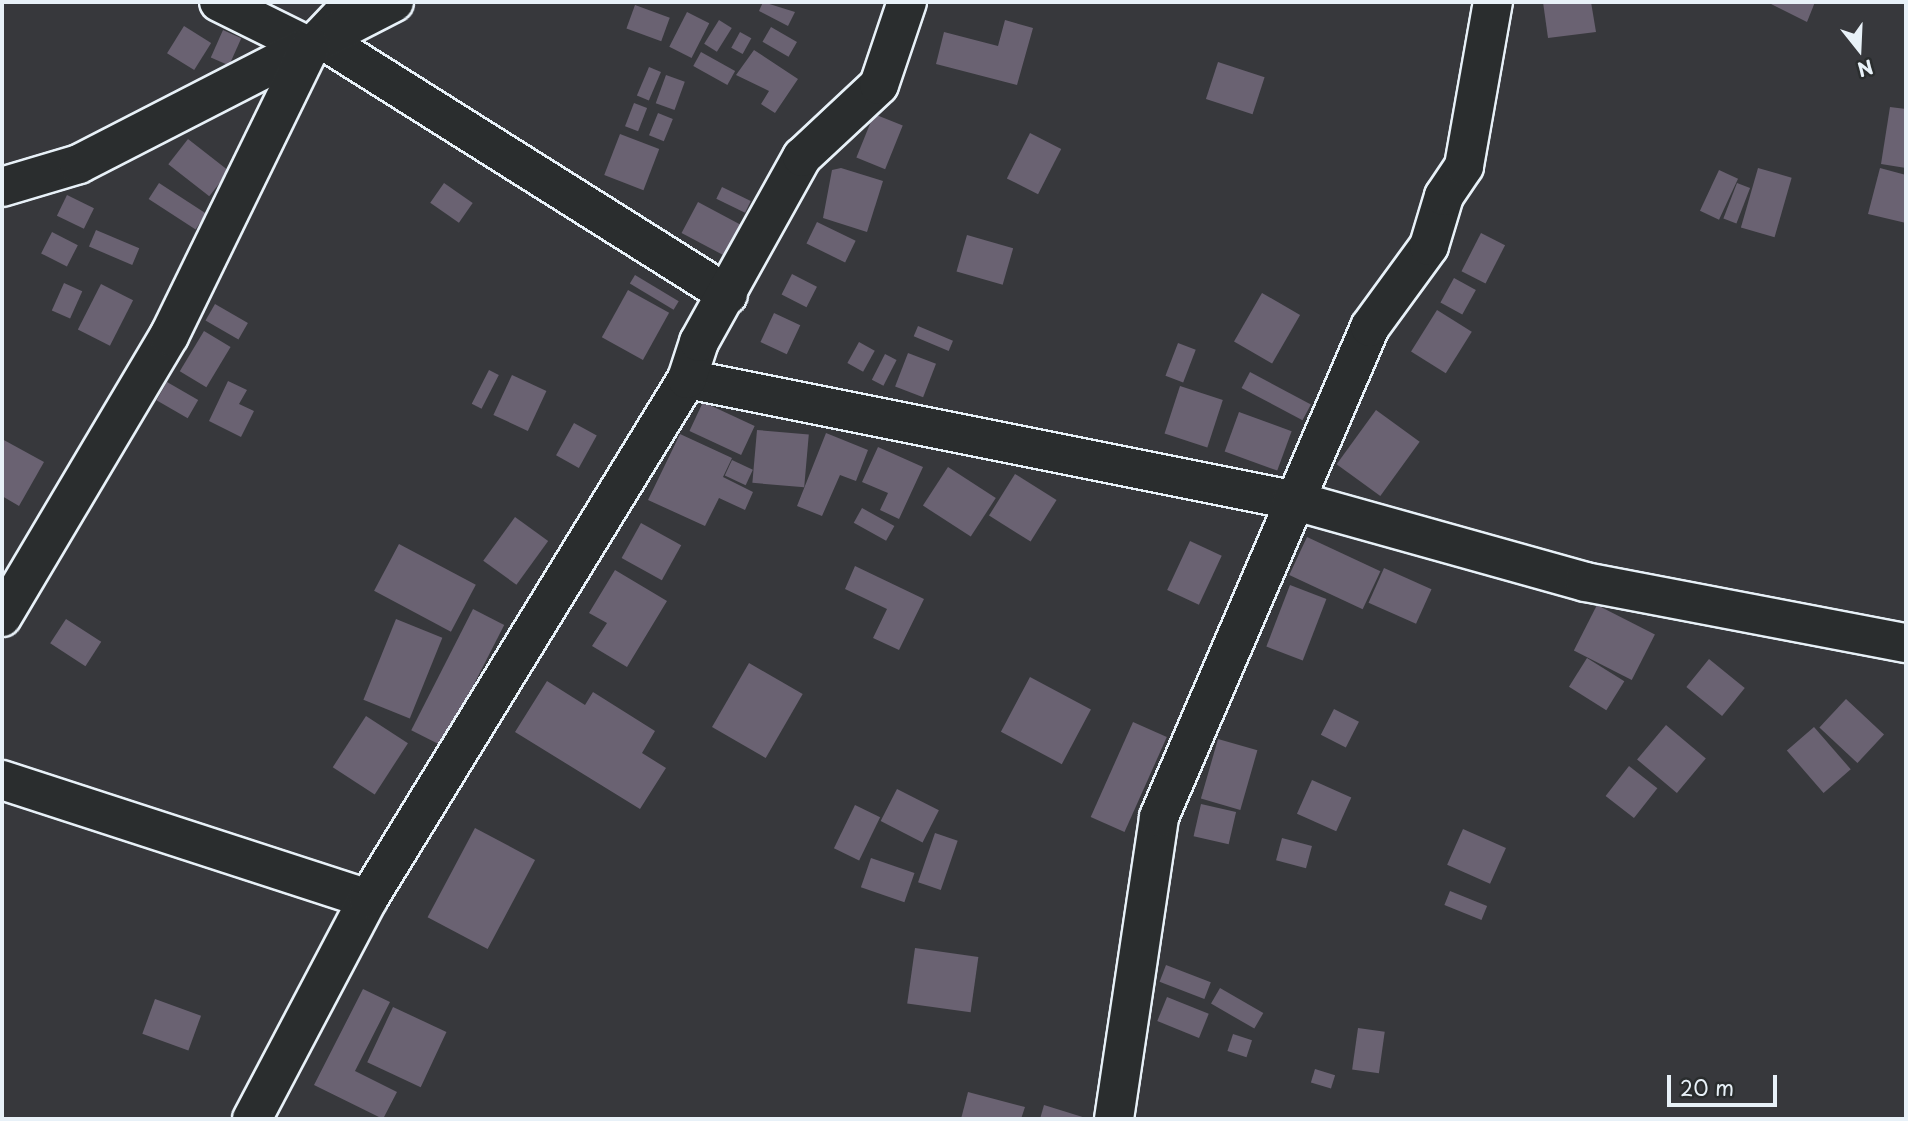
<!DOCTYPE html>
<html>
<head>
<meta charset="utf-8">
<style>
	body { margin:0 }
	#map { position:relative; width:1908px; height:1121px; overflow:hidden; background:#37383c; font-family:"Playpen Sans",sans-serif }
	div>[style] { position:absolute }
	.building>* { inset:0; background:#6a6272; transform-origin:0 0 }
	.roads { filter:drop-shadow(2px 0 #e8f1f8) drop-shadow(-2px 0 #e8f1f8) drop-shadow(0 2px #e8f1f8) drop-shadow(0 -2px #e8f1f8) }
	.minor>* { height:38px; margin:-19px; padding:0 19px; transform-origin:19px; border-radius:19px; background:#2a2d2e }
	span { translate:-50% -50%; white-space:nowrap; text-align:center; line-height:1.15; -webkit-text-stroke:5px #2a2d2e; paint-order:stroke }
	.frame { position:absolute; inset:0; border:4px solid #e8f1f8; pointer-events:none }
	.north { position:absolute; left:1824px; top:14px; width:70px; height:70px; -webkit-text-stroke:5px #2a2d2e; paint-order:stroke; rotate:162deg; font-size:19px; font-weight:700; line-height:28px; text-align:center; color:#e8f1f8 }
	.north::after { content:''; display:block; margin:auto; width:24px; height:32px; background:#e8f1f8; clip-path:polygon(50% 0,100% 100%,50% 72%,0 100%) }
	.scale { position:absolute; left:1667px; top:1075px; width:110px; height:32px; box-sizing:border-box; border:4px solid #e8f1f8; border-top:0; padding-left:9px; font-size:21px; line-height:24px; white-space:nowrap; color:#e8f1f8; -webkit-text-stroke:5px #2a2d2e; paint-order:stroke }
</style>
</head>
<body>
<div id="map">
	<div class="building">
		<i style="clip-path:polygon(763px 2px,795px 12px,788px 26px,759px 11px)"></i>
		<i style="clip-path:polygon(1543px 2px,1591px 2px,1596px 32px,1548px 38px)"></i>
		<i style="clip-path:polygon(1767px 2px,1815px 2px,1807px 22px)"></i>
		<i style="left:635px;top:5px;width:37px;height:25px;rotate:20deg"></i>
		<i style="left:687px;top:12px;width:25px;height:39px;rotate:27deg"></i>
		<i style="left:719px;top:20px;width:15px;height:28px;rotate:32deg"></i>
		<i style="clip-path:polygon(1005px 20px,1033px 28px,1017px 85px,936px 64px,944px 32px,998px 46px)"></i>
		<i style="left:184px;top:26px;width:32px;height:32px;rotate:32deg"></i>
		<i style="left:771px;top:27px;width:30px;height:17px;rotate:30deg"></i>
		<i style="left:223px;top:30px;width:20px;height:30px;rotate:24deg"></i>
		<i style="left:740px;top:32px;width:13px;height:18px;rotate:29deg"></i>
		<i style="clip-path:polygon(754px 50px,798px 79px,775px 113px,761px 104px,769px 91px,736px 75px)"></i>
		<i style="left:701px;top:52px;width:39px;height:16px;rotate:29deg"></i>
		<i style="left:1218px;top:62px;width:49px;height:39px;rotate:18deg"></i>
		<i style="left:649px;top:67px;width:13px;height:31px;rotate:23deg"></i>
		<i style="left:666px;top:75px;width:20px;height:30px;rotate:20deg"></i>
		<i style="left:634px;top:103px;width:14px;height:25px;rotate:21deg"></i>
		<i style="clip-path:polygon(1890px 107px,1906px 109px,1906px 168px,1881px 164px)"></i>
		<i style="left:658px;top:113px;width:16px;height:24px;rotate:22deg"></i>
		<i style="left:874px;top:114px;width:31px;height:47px;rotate:22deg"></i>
		<i style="left:1030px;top:133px;width:35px;height:51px;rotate:27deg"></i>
		<i style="left:620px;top:134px;width:42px;height:44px;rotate:21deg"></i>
		<i style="left:188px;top:139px;width:52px;height:32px;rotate:38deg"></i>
		<i style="clip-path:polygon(841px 168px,883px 181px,867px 232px,823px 218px,832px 170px)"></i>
		<i style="left:1758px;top:168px;width:35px;height:62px;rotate:16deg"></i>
		<i style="clip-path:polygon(1880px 168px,1906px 175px,1906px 223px,1868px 214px)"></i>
		<i style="left:1719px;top:170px;width:21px;height:45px;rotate:25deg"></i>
		<i style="left:159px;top:183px;width:56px;height:19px;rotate:33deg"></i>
		<i style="left:444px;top:183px;width:35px;height:24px;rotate:35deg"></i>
		<i style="left:1737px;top:183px;width:14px;height:38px;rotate:21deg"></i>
		<i style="left:722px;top:187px;width:32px;height:13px;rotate:26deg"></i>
		<i style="left:67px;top:195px;width:30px;height:23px;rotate:26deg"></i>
		<i style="left:698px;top:202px;width:51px;height:35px;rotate:28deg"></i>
		<i style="left:817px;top:222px;width:43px;height:24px;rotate:26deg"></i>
		<i style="left:96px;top:230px;width:47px;height:18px;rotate:23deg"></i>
		<i style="left:52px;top:232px;width:29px;height:24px;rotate:27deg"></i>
		<i style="left:1481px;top:233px;width:27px;height:43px;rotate:27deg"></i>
		<i style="left:967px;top:235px;width:48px;height:38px;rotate:16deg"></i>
		<i style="left:792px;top:274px;width:28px;height:23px;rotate:27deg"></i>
		<i style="left:635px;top:275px;width:51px;height:10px;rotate:31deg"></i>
		<i style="left:1454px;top:278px;width:25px;height:28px;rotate:29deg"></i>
		<i style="left:64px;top:283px;width:20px;height:30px;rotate:24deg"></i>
		<i style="left:101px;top:284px;width:36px;height:51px;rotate:27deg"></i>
		<i style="left:628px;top:290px;width:47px;height:54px;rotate:29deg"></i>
		<i style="left:1262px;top:293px;width:44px;height:56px;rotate:30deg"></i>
		<i style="left:215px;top:304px;width:38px;height:19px;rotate:30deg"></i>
		<i style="left:1437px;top:310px;width:41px;height:49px;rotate:32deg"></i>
		<i style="left:774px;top:313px;width:29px;height:32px;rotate:25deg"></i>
		<i style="left:918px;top:326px;width:38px;height:11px;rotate:23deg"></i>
		<i style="left:204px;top:331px;width:31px;height:47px;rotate:31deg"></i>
		<i style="left:859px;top:342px;width:18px;height:24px;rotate:29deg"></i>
		<i style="left:1178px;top:343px;width:19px;height:35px;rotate:21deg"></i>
		<i style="left:908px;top:353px;width:30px;height:36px;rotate:21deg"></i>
		<i style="left:885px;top:354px;width:13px;height:29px;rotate:27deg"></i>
		<i style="left:489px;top:370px;width:11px;height:38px;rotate:27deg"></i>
		<i style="left:1250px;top:372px;width:69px;height:18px;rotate:28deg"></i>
		<i style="left:512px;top:375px;width:38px;height:44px;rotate:25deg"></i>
		<i style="clip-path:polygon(228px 381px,247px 390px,239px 404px,254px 411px,241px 437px,209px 421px)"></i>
		<i style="left:167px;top:382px;width:36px;height:21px;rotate:30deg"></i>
		<i style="left:1180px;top:386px;width:45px;height:50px;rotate:18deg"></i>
		<i style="left:703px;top:402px;width:57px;height:32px;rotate:25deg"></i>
		<i style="left:1376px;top:410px;width:54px;height:67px;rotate:36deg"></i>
		<i style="left:1239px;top:412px;width:56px;height:42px;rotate:20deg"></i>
		<i style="left:574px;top:423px;width:26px;height:37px;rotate:29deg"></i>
		<i style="left:757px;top:430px;width:52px;height:53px;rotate:5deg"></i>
		<i style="clip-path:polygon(826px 433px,868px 450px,856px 481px,840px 475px,822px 516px,797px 506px)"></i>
		<i style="clip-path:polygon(680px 434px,732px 458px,723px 477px,753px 492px,745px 510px,719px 498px,705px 526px,648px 500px)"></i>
		<i style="clip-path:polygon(2px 439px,44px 462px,19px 506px,2px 496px)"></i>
		<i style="clip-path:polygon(878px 447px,923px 467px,899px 519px,880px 510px,888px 493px,862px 482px)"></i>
		<i style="left:732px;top:460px;width:23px;height:17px;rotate:25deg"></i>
		<i style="left:948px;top:467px;width:57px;height:46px;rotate:33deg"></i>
		<i style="left:1015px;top:474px;width:49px;height:49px;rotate:32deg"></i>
		<i style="left:862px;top:508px;width:37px;height:17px;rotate:29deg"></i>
		<i style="left:515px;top:517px;width:41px;height:54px;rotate:36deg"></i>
		<i style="left:641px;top:523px;width:46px;height:40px;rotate:29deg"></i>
		<i style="left:1307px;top:537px;width:81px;height:42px;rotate:25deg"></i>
		<i style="left:1190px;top:541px;width:35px;height:54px;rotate:25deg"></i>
		<i style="left:399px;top:544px;width:87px;height:53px;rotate:28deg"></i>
		<i style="clip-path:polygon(855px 566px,924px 599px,899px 650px,873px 638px,887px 609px,845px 589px)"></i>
		<i style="left:1384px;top:568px;width:52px;height:38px;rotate:24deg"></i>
		<i style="clip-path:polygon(615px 570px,667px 601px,627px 667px,592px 646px,607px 623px,589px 613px)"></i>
		<i style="left:1290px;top:585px;width:39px;height:66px;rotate:21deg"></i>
		<i style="left:1597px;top:605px;width:65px;height:51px;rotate:27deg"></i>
		<i style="left:473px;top:609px;width:35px;height:136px;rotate:27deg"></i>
		<i style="left:66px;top:619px;width:42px;height:29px;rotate:33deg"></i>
		<i style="left:396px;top:619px;width:50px;height:87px;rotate:22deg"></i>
		<i style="left:1587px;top:658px;width:44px;height:34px;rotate:32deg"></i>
		<i style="left:1709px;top:659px;width:46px;height:36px;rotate:39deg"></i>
		<i style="left:749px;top:663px;width:62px;height:74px;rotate:30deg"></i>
		<i style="left:1030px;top:677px;width:69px;height:62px;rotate:28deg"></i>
		<i style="clip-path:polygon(547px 681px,585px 705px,593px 692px,655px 731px,642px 753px,666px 768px,640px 809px,515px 732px)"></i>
		<i style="left:1846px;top:699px;width:52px;height:39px;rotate:43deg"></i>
		<i style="left:1334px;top:709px;width:28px;height:29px;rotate:27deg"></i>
		<i style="left:366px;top:716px;width:50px;height:61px;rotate:33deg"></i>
		<i style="left:1133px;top:722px;width:37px;height:104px;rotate:24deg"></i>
		<i style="left:1666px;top:725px;width:52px;height:45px;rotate:40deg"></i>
		<i style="left:1814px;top:727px;width:56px;height:36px;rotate:49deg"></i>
		<i style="left:1218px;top:739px;width:41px;height:62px;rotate:16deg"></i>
		<i style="left:1629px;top:766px;width:36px;height:38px;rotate:38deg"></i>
		<i style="left:1312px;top:780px;width:43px;height:37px;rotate:24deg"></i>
		<i style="left:897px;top:789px;width:47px;height:36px;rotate:27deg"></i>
		<i style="left:1201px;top:804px;width:36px;height:33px;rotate:13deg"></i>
		<i style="left:855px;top:805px;width:28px;height:48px;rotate:26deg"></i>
		<i style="left:475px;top:828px;width:68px;height:101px;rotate:28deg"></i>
		<i style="left:1463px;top:829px;width:47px;height:39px;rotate:24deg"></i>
		<i style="left:935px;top:833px;width:24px;height:52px;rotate:19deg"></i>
		<i style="left:1282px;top:838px;width:31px;height:23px;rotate:15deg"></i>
		<i style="left:871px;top:858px;width:46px;height:31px;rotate:19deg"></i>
		<i style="left:1450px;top:891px;width:40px;height:15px;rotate:22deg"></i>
		<i style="left:915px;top:948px;width:64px;height:56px;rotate:8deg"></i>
		<i style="left:1166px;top:965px;width:48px;height:18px;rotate:21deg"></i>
		<i style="left:1220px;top:988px;width:50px;height:18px;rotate:30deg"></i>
		<i style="clip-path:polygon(363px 989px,390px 1002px,355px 1071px,397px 1092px,383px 1119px,314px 1085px)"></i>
		<i style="left:1167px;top:997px;width:45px;height:26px;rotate:22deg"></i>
		<i style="left:155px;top:999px;width:49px;height:37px;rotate:20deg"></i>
		<i style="left:393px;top:1007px;width:59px;height:61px;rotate:25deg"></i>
		<i style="left:1358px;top:1028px;width:27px;height:42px;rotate:8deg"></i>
		<i style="left:1233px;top:1034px;width:20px;height:18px;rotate:18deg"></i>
		<i style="left:1315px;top:1069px;width:21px;height:14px;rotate:17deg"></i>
		<i style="clip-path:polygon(968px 1092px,1025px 1107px,1021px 1119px,961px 1119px)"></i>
		<i style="clip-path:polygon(1044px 1105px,1089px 1119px,1040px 1119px)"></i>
	</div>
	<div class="roads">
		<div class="minor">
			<i style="left:219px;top:2px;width:102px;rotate:26.3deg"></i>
			<i style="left:354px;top:2px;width:50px;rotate:133.4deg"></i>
			<i style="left:320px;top:38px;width:482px;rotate:32.2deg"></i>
			<i style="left:2px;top:187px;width:80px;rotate:-16.6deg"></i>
			<i style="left:79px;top:164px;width:354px;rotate:-27.2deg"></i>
			<i style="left:687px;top:379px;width:617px;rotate:11.31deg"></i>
			<i style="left:1292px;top:500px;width:304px;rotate:15.6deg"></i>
			<i style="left:1585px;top:582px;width:327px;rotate:10.8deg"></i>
			<i style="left:2px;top:617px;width:327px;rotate:-59.3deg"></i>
			<i style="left:169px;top:336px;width:322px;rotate:-64deg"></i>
			<i style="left:2px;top:780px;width:385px;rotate:18deg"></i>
			<i style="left:252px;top:1119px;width:249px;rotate:-62.2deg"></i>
			<i style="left:368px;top:899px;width:610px;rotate:-58.47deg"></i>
			<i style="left:687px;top:379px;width:39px;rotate:-72deg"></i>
			<i style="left:699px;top:342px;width:212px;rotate:-60.9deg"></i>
			<i style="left:802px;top:157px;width:105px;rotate:-43.1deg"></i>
			<i style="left:879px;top:85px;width:88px;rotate:-71.4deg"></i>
			<i style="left:1114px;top:1119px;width:305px;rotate:-81.5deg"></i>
			<i style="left:1159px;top:817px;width:533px;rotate:-66.7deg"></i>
			<i style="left:1370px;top:327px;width:100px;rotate:-53.9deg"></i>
			<i style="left:1429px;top:246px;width:52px;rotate:-73.3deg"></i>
			<i style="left:1444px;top:196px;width:36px;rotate:-56deg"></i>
			<i style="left:1464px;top:166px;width:167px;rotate:-80deg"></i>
		</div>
	</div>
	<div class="frame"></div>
	<div class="north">N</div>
	<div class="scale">20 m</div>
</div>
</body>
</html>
